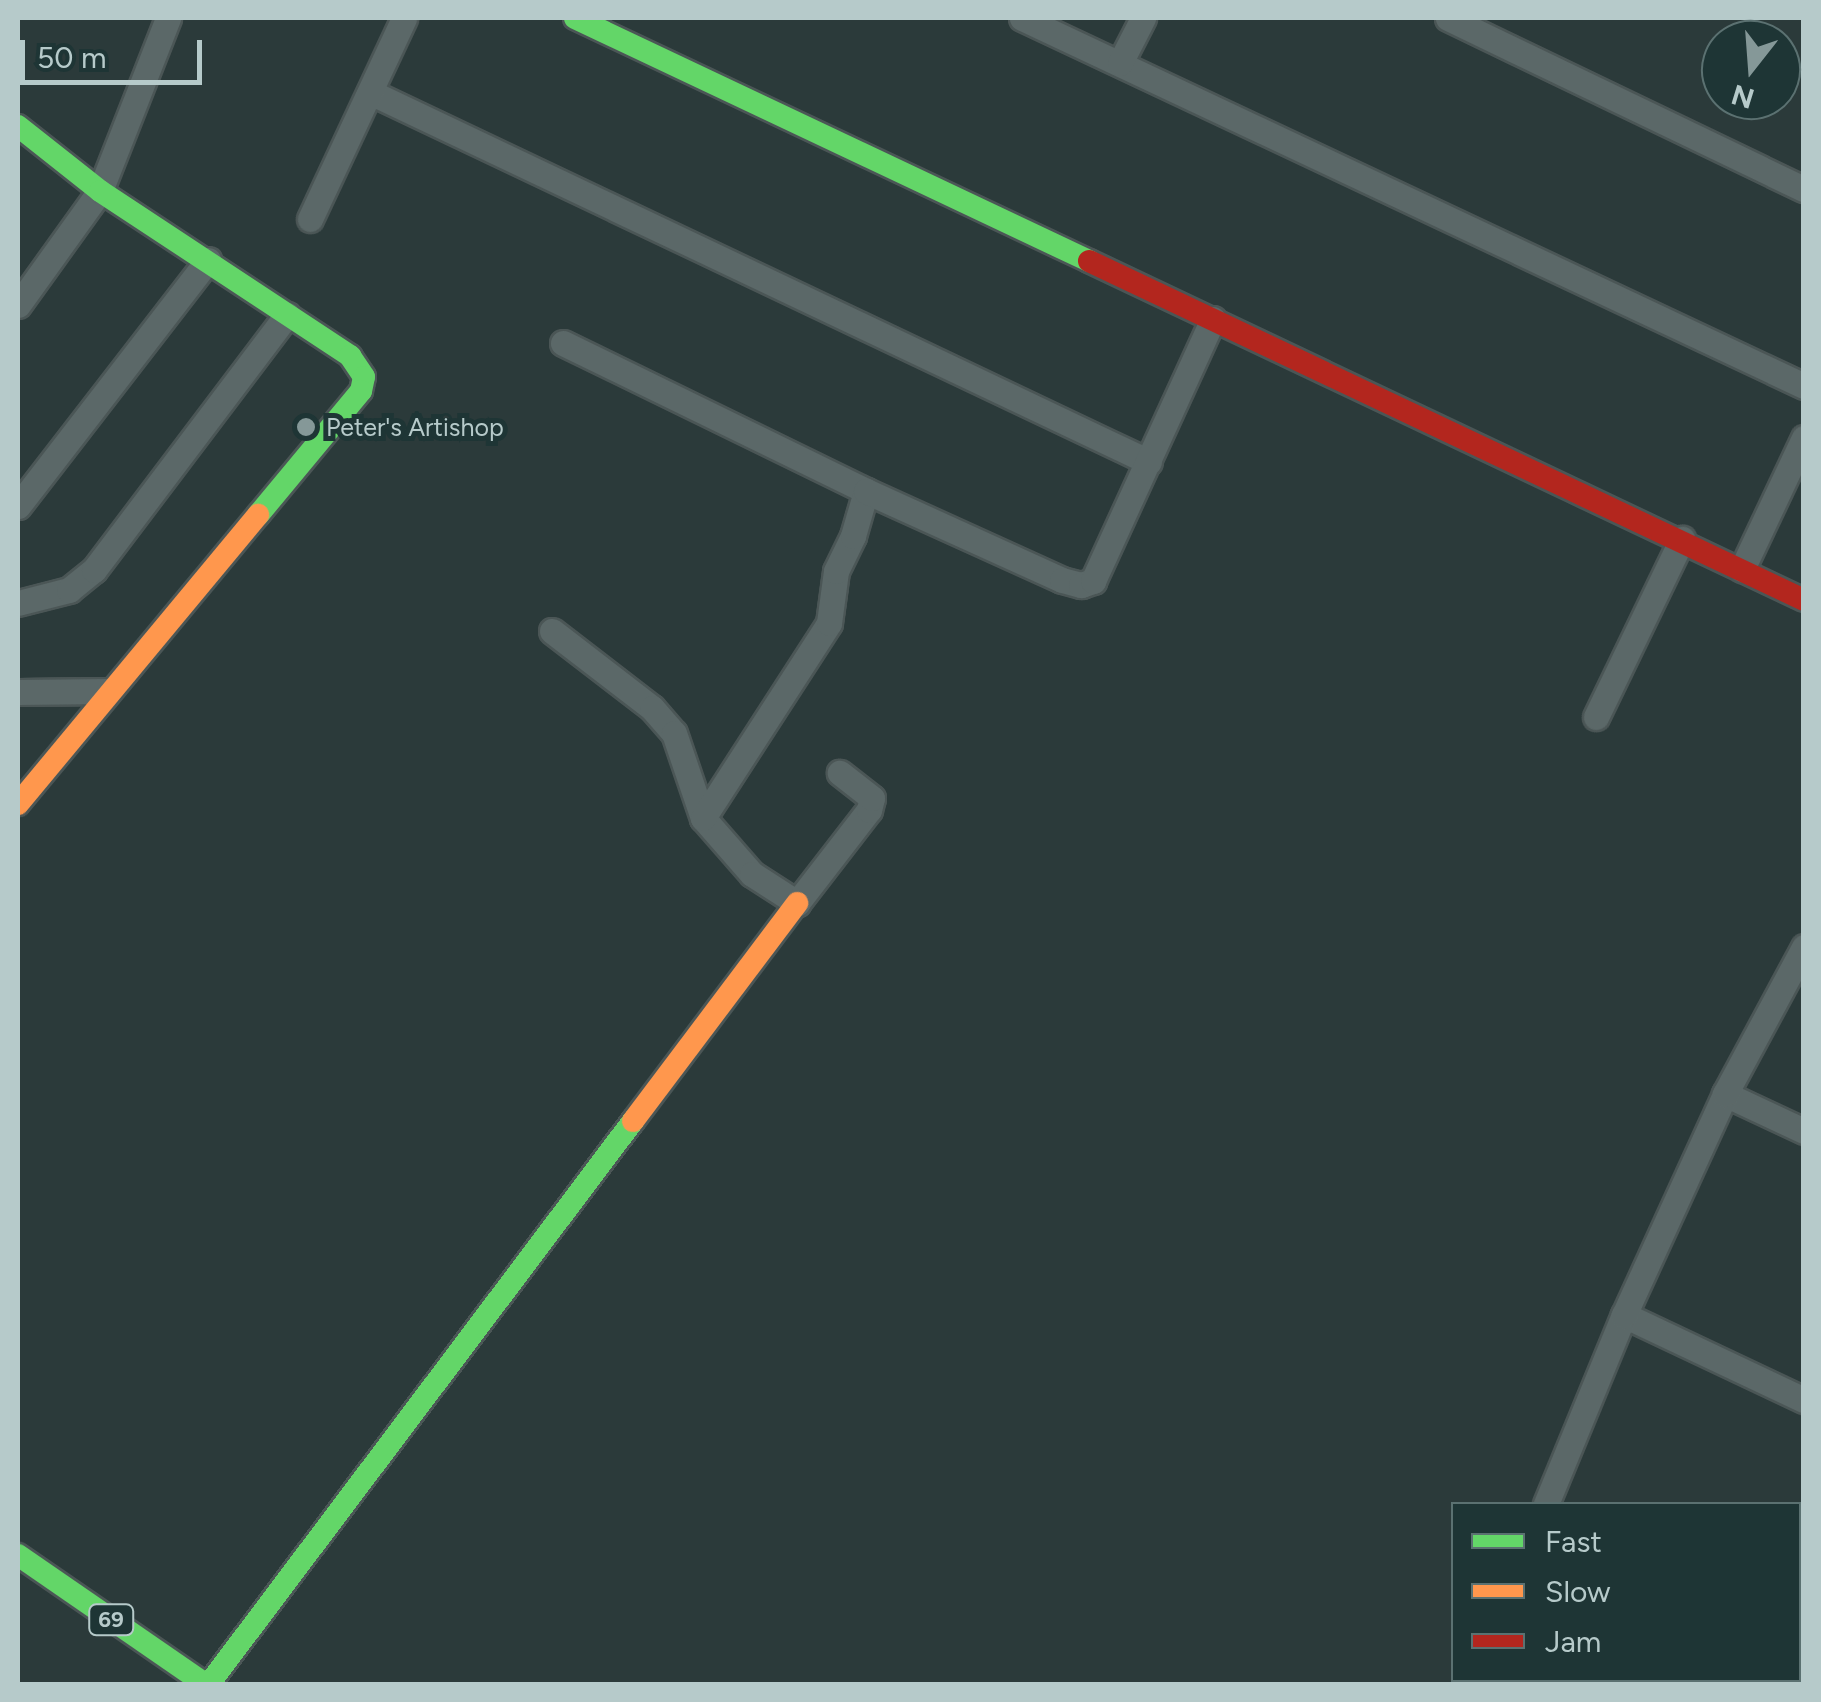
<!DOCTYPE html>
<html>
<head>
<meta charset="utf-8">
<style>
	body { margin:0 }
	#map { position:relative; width:1821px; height:1702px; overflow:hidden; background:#2b3a3a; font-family:Figtree,sans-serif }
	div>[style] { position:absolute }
	.roads { filter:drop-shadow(2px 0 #4b5656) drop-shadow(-2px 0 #4b5656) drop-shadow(0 2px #4b5656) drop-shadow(0 -2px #4b5656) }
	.street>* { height:25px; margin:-12.5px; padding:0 12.5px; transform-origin:12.5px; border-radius:12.5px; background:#5b6868 }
	.fast>* { height:22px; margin:-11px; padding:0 11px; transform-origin:11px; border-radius:11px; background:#63d668 }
	.slow>* { height:22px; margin:-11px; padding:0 11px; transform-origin:11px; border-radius:11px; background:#ff974d }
	.jam>* { height:22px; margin:-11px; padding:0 11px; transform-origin:11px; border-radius:11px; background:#b3261e }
	.dots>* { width:28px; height:28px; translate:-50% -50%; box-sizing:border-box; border:5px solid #1e3535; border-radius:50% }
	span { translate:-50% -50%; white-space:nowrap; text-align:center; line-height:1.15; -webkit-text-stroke:10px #1e3535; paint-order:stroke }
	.shield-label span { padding:2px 8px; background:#1e3535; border:2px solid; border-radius:8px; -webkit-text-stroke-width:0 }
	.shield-label { font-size:22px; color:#b6caca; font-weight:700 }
	.poi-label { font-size:25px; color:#b6caca }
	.left { translate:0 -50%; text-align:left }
	.frame { position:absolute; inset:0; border:20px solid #b6caca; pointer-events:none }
	.legend { position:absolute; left:1451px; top:1502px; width:350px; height:180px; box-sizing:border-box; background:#1e3535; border:2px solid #5b7171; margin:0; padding:12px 18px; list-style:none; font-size:30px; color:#b6caca }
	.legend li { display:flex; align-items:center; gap:20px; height:50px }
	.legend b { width:50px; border:2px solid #5b7171 }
	.north { position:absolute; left:1701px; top:20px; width:100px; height:100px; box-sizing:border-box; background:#1e3535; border:2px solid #5b7171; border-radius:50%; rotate:197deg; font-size:28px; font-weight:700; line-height:40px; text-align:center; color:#b6caca }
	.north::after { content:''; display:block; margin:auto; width:35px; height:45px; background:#859898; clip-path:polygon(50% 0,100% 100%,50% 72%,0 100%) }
	.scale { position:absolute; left:20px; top:40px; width:182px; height:45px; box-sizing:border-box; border:5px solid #b6caca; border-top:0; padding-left:12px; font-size:30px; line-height:35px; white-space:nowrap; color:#b6caca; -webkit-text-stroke:8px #1e3535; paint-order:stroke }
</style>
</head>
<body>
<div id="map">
	<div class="roads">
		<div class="street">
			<i style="left:1022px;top:18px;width:864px;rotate:25.2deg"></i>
			<i style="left:1448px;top:18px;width:395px;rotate:25.7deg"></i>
			<i style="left:1120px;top:63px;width:51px;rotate:-62.9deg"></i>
			<i style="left:372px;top:93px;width:860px;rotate:25.4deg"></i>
			<i style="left:310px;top:219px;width:222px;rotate:-64.9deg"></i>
			<i style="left:18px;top:305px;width:140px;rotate:-54.3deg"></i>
			<i style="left:100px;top:191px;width:186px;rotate:-68.5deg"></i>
			<i style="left:563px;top:343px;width:337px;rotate:26deg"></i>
			<i style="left:18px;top:506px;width:311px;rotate:-52.3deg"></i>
			<i style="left:1742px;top:569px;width:145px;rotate:-64.7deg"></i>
			<i style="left:18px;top:603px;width:53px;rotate:-14.3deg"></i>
			<i style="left:69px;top:590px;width:32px;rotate:-39deg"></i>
			<i style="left:94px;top:570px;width:320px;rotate:-52.9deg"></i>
			<i style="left:552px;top:631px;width:126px;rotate:37.6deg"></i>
			<i style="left:652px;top:708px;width:33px;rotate:49deg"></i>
			<i style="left:674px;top:733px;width:90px;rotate:71.2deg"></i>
			<i style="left:703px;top:818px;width:74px;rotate:48.8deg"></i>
			<i style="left:752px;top:874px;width:54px;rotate:32.8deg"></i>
			<i style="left:797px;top:903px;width:118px;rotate:-52.3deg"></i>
			<i style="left:869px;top:810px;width:12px;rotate:-76deg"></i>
			<i style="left:872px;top:798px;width:41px;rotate:-142deg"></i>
			<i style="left:18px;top:692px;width:89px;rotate:-0.6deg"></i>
			<i style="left:1596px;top:717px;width:198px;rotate:-64.2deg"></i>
			<i style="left:703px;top:818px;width:232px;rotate:-57.1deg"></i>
			<i style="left:829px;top:623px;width:52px;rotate:-82.3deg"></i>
			<i style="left:836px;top:571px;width:39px;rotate:-64deg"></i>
			<i style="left:853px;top:536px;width:47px;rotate:-73.9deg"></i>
			<i style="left:866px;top:491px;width:215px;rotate:24.4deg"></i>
			<i style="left:1062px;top:580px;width:20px;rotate:15deg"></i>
			<i style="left:1081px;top:585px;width:13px;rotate:-18deg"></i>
			<i style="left:1093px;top:581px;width:288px;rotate:-65.4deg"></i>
			<i style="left:1725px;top:1094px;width:87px;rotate:25.1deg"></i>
			<i style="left:1624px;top:1315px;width:199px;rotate:25.3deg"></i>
			<i style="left:1546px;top:1504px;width:204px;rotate:-67.6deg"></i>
			<i style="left:1624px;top:1315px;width:243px;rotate:-65.4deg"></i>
			<i style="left:1725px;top:1094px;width:167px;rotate:-61.7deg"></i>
			<i style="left:1736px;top:1680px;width:11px;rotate:22deg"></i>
		</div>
		<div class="fast">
			<i style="left:575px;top:18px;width:569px;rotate:25.3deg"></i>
			<i style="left:18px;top:126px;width:105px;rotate:38.4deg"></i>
			<i style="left:100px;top:191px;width:300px;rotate:33.4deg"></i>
			<i style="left:350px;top:356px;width:25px;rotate:56deg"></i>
			<i style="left:364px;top:377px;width:14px;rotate:102deg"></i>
			<i style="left:361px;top:391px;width:161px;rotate:129.7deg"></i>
			<i style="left:18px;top:1555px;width:227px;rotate:34.6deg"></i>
			<i style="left:209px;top:1684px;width:705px;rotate:-53.02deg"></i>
		</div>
		<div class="slow">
			<i style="left:18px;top:804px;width:376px;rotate:-50.3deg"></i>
			<i style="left:633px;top:1121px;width:273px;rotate:-53deg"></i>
		</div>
		<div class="jam">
			<i style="left:1089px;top:261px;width:791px;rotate:25.37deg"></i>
		</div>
	</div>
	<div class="dots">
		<i style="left:306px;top:427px;background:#859898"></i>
	</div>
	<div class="shield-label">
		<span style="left:111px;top:1620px">69</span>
	</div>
	<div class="poi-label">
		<span class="left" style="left:326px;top:427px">Peter's Artishop</span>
	</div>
	<div class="frame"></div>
	<ul class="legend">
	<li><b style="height:12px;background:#63d668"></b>Fast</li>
	<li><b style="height:12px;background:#ff974d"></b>Slow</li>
	<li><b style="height:12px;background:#b3261e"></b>Jam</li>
	</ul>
	<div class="north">N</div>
	<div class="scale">50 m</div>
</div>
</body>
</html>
